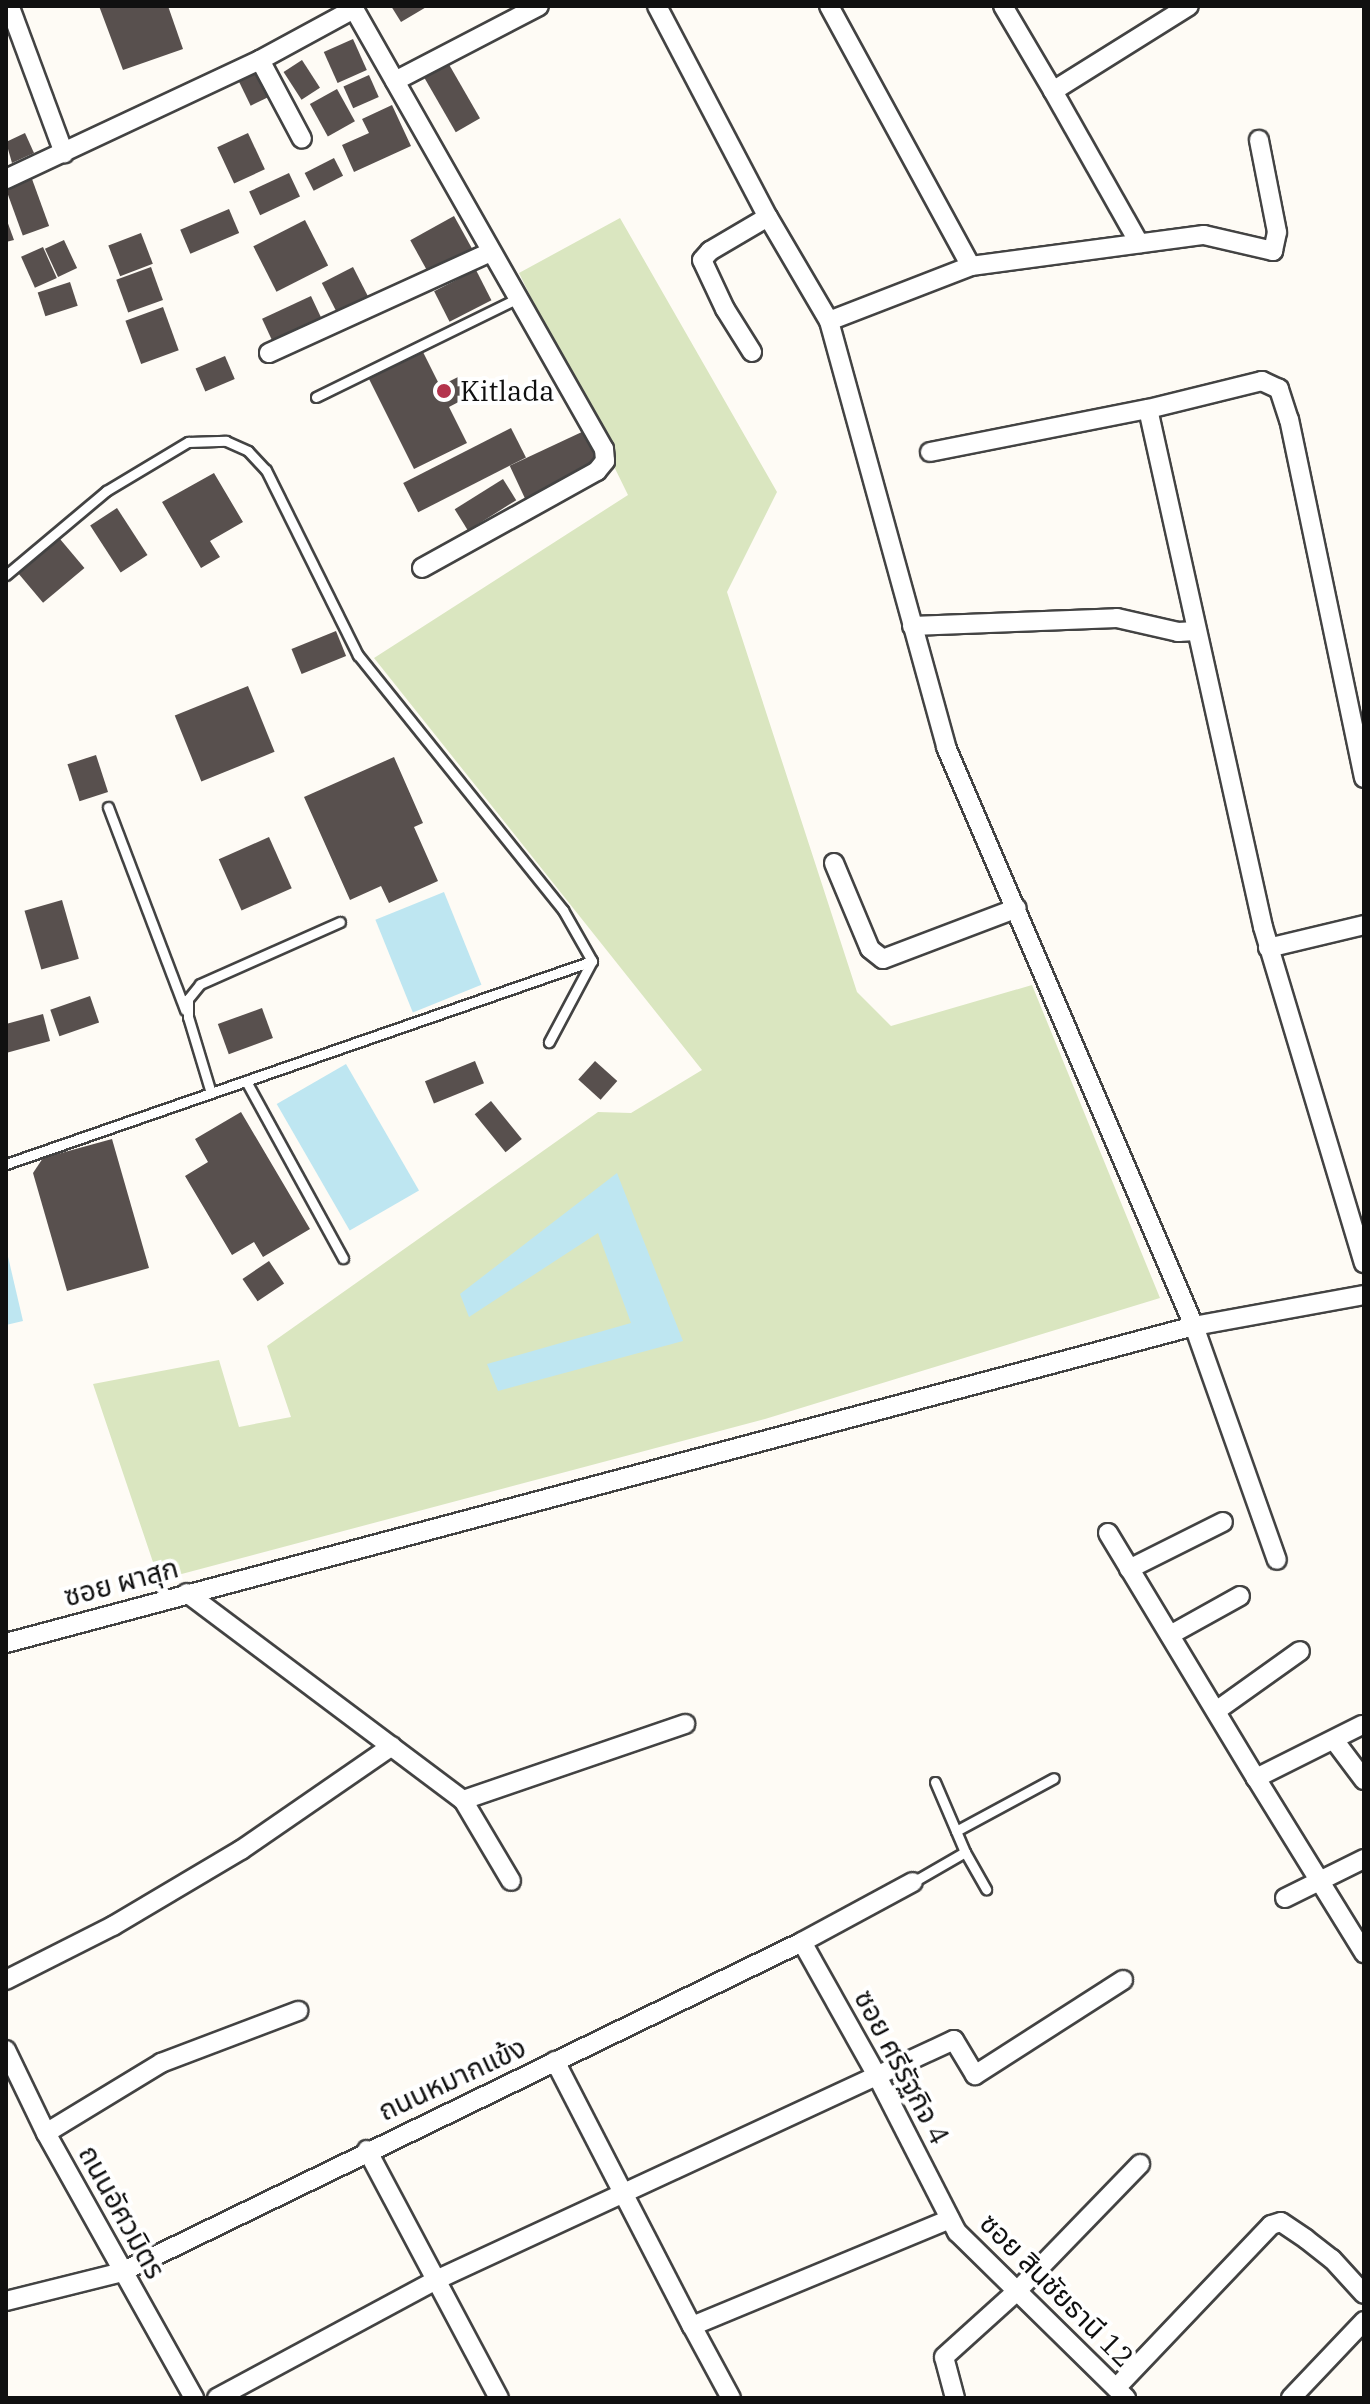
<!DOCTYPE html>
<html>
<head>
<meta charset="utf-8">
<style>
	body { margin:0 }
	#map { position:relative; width:1370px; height:2404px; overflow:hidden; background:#fefbf5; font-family:"IBM Plex Serif","Noto Sans Thai",serif }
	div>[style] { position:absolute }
	.green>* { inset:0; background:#dae6c0 }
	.water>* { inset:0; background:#bee6f1; transform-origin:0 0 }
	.building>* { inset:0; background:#58504e; transform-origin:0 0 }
	.roads { filter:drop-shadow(2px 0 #434343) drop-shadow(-2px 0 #434343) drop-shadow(0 2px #434343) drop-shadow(0 -2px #434343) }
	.lane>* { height:9px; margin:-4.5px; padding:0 4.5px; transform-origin:4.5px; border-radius:4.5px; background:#fff }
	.street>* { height:18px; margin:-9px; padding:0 9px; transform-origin:9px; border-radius:9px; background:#fff }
	.dots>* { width:22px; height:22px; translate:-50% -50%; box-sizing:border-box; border:4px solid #fff; border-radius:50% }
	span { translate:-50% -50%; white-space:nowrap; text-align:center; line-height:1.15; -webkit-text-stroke:8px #fff; paint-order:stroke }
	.poi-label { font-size:28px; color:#101010 }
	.left { translate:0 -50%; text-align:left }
	.street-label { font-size:28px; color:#101010 }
	.frame { position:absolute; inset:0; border:8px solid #101010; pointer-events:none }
</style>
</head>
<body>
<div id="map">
	<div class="green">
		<i style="clip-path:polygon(620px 218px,777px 492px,727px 592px,857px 992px,891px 1026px,1032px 985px,1160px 1298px,765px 1419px,159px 1580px,93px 1384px,219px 1360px,239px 1427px,291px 1417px,267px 1346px,598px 1112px,631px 1113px,702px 1070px,374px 658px,628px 495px,519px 273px)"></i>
	</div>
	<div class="water">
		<i style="left:444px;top:892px;width:100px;height:74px;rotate:68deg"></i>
		<i style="left:346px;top:1064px;width:146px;height:80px;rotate:60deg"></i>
		<i style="clip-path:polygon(617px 1173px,683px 1341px,498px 1391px,487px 1364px,631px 1323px,598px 1233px,469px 1317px,460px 1294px)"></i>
		<i style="clip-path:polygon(6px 1248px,23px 1321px,6px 1325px)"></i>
	</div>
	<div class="building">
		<i style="clip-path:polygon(99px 6px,168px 6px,183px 49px,123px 70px)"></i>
		<i style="clip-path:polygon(391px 6px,428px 6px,401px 22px)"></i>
		<i style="left:353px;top:39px;width:34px;height:32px;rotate:66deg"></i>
		<i style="left:302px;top:60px;width:33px;height:22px;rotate:57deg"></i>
		<i style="left:447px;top:61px;width:66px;height:28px;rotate:60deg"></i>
		<i style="left:260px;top:70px;width:28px;height:24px;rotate:64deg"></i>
		<i style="left:369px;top:75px;width:24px;height:28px;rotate:66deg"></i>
		<i style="left:337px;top:89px;width:37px;height:31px;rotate:61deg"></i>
		<i style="clip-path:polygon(392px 105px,411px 146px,354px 172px,342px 145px,369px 133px,362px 119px)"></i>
		<i style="clip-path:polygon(25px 133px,34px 153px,12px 163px,6px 142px)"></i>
		<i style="left:248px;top:133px;width:40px;height:34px;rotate:65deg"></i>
		<i style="left:334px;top:158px;width:20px;height:33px;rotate:63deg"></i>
		<i style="left:289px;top:173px;width:26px;height:44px;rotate:65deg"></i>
		<i style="left:32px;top:179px;width:50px;height:28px;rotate:70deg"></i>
		<i style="left:229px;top:209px;width:26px;height:53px;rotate:67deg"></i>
		<i style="left:454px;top:216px;width:38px;height:50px;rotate:61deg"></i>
		<i style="clip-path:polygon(6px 218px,14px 240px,6px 242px)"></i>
		<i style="left:305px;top:220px;width:51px;height:58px;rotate:63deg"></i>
		<i style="left:141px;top:233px;width:33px;height:35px;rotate:69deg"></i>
		<i style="left:64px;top:240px;width:31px;height:21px;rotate:65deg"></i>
		<i style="left:43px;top:247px;width:34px;height:24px;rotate:66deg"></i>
		<i style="left:151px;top:267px;width:35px;height:37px;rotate:70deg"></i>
		<i style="left:353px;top:267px;width:38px;height:35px;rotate:63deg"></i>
		<i style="left:476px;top:270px;width:34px;height:47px;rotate:63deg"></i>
		<i style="left:70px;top:282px;width:25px;height:34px;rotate:72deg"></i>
		<i style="left:311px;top:296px;width:26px;height:54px;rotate:65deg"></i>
		<i style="left:163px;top:307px;width:46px;height:40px;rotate:70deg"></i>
		<i style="clip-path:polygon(420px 346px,440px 386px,458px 377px,468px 397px,449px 407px,467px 443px,414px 469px,366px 373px)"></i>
		<i style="left:225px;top:356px;width:25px;height:32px;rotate:67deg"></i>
		<i style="left:511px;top:428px;width:33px;height:121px;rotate:63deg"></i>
		<i style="left:584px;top:431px;width:38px;height:82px;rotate:65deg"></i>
		<i style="clip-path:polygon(214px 473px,243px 522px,210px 541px,220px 557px,201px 568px,162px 502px)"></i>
		<i style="left:503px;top:479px;width:25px;height:57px;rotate:58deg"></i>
		<i style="left:117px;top:508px;width:56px;height:32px;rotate:57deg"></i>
		<i style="left:60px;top:539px;width:38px;height:54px;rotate:50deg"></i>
		<i style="left:336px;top:631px;width:27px;height:48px;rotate:68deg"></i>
		<i style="left:248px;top:686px;width:71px;height:79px;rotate:68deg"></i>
		<i style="left:96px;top:755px;width:39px;height:30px;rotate:72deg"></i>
		<i style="clip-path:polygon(394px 757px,423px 823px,414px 827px,438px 881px,389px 903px,381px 886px,350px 900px,304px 797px)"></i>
		<i style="left:269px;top:837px;width:56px;height:55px;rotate:66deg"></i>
		<i style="left:62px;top:900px;width:61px;height:39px;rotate:74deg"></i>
		<i style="left:90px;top:996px;width:28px;height:42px;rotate:71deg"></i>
		<i style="left:262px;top:1008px;width:32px;height:47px;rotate:70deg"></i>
		<i style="clip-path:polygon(43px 1014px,50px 1041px,6px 1053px,6px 1024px)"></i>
		<i style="left:475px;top:1061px;width:24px;height:54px;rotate:68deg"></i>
		<i style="left:595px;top:1061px;width:30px;height:25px;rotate:42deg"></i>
		<i style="left:491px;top:1101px;width:49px;height:21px;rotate:51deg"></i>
		<i style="clip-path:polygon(241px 1112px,310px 1229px,263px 1257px,254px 1242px,232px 1255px,185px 1176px,208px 1162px,195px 1139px)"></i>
		<i style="clip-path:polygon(112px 1139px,149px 1268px,67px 1291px,33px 1173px,43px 1158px)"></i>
		<i style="left:269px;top:1261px;width:27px;height:32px;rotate:56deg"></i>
	</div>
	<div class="roads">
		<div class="lane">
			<i style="left:316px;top:397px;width:225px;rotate:-26.1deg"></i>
			<i style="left:6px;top:575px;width:131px;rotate:-40deg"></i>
			<i style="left:106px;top:491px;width:96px;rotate:-30.9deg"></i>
			<i style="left:188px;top:442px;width:38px;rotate:-2deg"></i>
			<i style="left:226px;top:441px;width:24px;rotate:24deg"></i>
			<i style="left:248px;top:451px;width:26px;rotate:47deg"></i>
			<i style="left:266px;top:470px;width:207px;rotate:63.6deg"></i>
			<i style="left:358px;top:655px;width:327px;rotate:51.2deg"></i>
			<i style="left:563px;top:910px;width:59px;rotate:60.4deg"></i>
			<i style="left:592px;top:961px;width:92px;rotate:118deg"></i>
			<i style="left:108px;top:807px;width:217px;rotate:69.2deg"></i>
			<i style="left:246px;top:1081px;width:202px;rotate:61.3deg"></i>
			<i style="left:211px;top:1093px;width:79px;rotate:-106.8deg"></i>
			<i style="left:188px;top:1017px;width:18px;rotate:-90deg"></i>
			<i style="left:188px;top:999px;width:19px;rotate:-51deg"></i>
			<i style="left:200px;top:984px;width:153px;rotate:-23.9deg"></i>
			<i style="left:6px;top:1164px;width:620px;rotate:-19.11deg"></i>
			<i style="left:935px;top:1782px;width:76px;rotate:66.8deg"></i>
			<i style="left:965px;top:1852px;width:43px;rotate:60.4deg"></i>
			<i style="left:956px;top:1831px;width:111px;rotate:-28.4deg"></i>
			<i style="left:913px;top:1882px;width:60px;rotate:-30deg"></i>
		</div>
		<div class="street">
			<i style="left:657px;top:6px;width:238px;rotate:62.3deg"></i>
			<i style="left:768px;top:217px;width:121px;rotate:59.6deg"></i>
			<i style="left:829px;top:321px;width:442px;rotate:74.6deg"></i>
			<i style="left:946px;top:747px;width:630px;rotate:66.81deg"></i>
			<i style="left:1194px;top:1326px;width:248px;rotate:70.5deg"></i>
			<i style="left:829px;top:6px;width:296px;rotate:61.4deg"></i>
			<i style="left:971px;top:266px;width:152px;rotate:158.8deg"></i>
			<i style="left:1003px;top:6px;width:99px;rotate:59.5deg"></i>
			<i style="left:1053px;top:91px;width:160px;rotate:-32deg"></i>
			<i style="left:354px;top:9px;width:506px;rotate:60.4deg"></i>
			<i style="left:604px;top:449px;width:12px;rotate:85deg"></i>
			<i style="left:605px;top:461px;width:13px;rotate:129deg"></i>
			<i style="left:597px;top:471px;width:200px;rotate:151deg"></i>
			<i style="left:11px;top:10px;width:153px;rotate:69.7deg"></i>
			<i style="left:260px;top:60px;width:89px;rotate:62deg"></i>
			<i style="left:395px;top:81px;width:162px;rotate:-27.5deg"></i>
			<i style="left:1053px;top:91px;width:175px;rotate:60.5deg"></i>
			<i style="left:6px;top:179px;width:280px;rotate:-25.1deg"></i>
			<i style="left:260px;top:60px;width:107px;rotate:-28.5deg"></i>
			<i style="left:354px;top:9px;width:3px;rotate:-108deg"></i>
			<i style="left:971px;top:266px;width:235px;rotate:-7.6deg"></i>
			<i style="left:1204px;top:235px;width:71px;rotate:13.1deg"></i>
			<i style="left:1273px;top:251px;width:19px;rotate:-78deg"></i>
			<i style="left:1277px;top:232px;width:94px;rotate:-101.1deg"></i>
			<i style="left:752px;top:352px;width:51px;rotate:-122.1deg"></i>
			<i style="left:725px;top:309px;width:54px;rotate:-115.1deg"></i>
			<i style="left:702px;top:260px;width:12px;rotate:-48deg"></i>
			<i style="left:710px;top:251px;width:67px;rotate:-30.4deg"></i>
			<i style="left:269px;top:353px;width:244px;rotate:-24.5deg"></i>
			<i style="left:930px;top:452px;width:222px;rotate:-11.2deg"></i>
			<i style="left:912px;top:626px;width:205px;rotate:-2.2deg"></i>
			<i style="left:1117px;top:618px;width:63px;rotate:12.9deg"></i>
			<i style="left:1178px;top:632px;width:18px;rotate:-3deg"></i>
			<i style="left:1364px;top:778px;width:366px;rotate:-101.8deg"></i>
			<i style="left:1289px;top:420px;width:33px;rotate:-108deg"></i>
			<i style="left:1279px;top:389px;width:19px;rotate:-155deg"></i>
			<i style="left:1262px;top:381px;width:117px;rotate:166.2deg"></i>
			<i style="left:1148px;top:409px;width:531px;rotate:77.48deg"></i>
			<i style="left:1263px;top:927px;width:351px;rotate:73.3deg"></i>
			<i style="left:834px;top:863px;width:93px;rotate:67.3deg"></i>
			<i style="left:870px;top:949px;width:16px;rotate:38deg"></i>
			<i style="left:883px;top:959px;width:143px;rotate:-20.8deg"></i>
			<i style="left:1268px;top:948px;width:99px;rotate:-13.5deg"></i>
			<i style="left:1108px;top:1533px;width:286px;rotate:58.9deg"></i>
			<i style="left:1129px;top:1569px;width:105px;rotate:-26.6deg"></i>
			<i style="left:187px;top:1593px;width:345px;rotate:36.9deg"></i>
			<i style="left:463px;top:1800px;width:94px;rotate:59.3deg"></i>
			<i style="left:1170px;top:1635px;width:80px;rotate:-29.1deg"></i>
			<i style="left:6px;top:1643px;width:1230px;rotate:-14.94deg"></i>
			<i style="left:1194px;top:1326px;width:173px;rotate:-10.3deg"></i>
			<i style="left:1216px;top:1711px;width:103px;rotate:-35.5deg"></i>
			<i style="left:1362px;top:1725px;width:119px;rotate:153.4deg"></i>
			<i style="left:1256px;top:1778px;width:206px;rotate:58.3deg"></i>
			<i style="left:1334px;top:1740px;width:50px;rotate:53.1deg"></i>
			<i style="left:463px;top:1800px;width:235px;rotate:-18.9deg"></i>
			<i style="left:1285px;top:1898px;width:88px;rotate:-26.3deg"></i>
			<i style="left:802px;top:1942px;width:151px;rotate:60.7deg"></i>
			<i style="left:876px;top:2074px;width:178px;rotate:62.9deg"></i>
			<i style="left:957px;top:2232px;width:237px;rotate:44.5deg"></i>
			<i style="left:6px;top:1980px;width:120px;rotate:-26.8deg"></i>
			<i style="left:113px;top:1926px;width:149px;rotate:-30.7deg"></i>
			<i style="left:241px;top:1850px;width:183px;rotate:-34.6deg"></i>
			<i style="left:6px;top:2050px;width:92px;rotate:64.3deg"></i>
			<i style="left:46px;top:2133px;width:304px;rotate:60.8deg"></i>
			<i style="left:555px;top:2061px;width:298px;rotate:62.7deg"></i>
			<i style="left:692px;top:2326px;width:279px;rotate:-22.5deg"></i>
			<i style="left:46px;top:2133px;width:135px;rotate:-31.3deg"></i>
			<i style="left:161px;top:2063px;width:147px;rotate:-20.8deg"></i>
			<i style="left:367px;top:2150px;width:281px;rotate:62deg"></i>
			<i style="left:6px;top:2301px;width:120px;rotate:-14deg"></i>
			<i style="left:122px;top:2272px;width:756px;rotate:-25.89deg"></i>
			<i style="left:802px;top:1942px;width:126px;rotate:-28.4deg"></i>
			<i style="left:692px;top:2326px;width:82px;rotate:61.6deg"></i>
			<i style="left:1116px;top:2388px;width:225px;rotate:-46.4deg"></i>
			<i style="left:1271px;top:2225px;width:10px;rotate:-17deg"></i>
			<i style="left:1281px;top:2222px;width:30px;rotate:34deg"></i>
			<i style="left:1306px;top:2239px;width:33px;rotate:38deg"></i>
			<i style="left:1332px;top:2259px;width:47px;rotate:47.6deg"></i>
			<i style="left:217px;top:2398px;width:247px;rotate:-28.3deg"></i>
			<i style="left:434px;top:2281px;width:573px;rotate:-24.87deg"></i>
			<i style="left:954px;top:2040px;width:41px;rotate:59deg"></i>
			<i style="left:975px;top:2075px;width:176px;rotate:-32.7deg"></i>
			<i style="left:955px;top:2398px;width:42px;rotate:-105deg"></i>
			<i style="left:944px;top:2357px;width:98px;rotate:-42.1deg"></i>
			<i style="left:1017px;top:2291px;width:177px;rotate:-45.9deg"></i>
			<i style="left:1291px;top:2398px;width:106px;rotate:-46.5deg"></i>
		</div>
	</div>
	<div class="dots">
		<i style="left:444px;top:391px;background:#b4344e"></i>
	</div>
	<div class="poi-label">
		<span class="left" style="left:460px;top:391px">Kitlada</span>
	</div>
	<div class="street-label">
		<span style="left:121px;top:1582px;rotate:-15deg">ซอย ผาสุก</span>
		<span style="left:902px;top:2067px;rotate:62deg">ซอย ศรีรัฐกิจ 4</span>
		<span style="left:452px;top:2079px;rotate:-25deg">ถนนหมากแข้ง</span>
		<span style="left:122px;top:2212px;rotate:61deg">ถนนอัศวมิตร</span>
		<span style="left:1057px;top:2290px;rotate:45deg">ซอย สินชัยธานี 12</span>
	</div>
	<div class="frame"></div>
</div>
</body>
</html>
